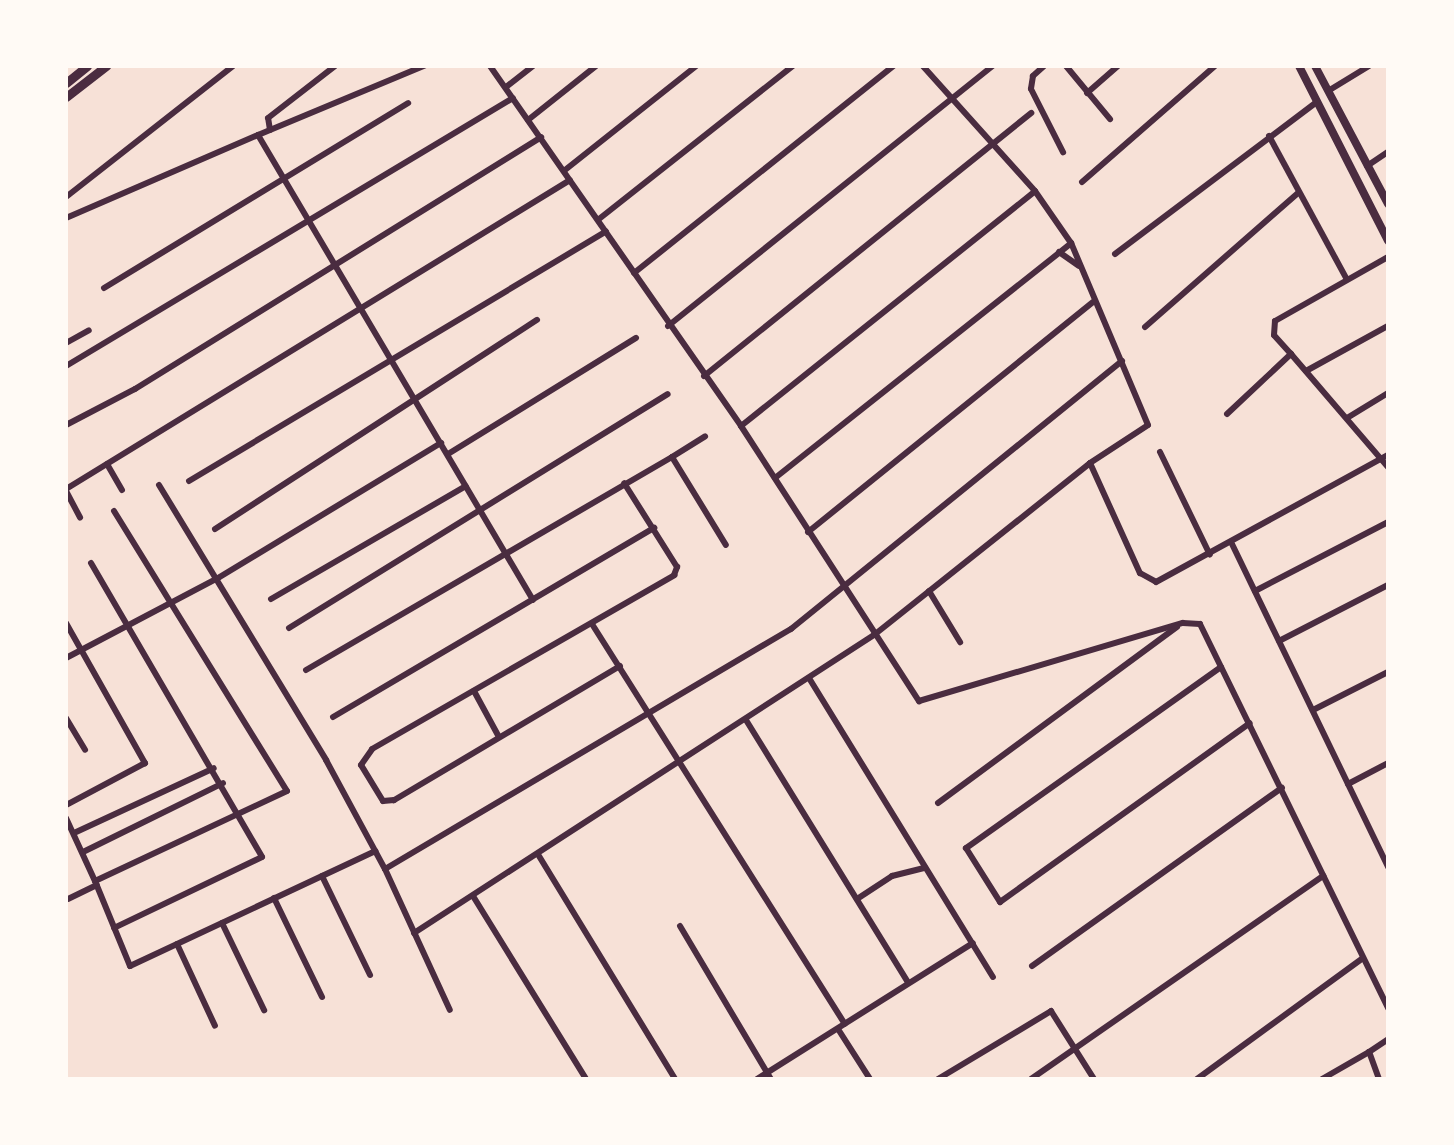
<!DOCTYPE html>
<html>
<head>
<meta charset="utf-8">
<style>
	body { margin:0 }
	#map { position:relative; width:1454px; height:1145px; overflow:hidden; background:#f7e1d7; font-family:Rubik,sans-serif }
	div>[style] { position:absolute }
	.minor>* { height:6px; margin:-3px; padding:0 3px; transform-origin:3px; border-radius:3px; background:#4a2c40 }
	.secondary>* { height:8px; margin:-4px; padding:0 4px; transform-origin:4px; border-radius:4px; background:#4a2c40 }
	.primary>* { height:9px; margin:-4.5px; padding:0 4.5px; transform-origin:4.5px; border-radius:4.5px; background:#4a2c40 }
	span { translate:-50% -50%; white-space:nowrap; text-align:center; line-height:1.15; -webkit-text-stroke:6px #fffaf5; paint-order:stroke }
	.frame { position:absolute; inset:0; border:68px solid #fffaf5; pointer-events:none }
</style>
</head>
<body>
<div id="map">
	<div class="minor">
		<i style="left:490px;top:66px;width:439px;rotate:55.1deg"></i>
		<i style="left:741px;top:426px;width:328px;rotate:57.1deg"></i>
		<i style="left:919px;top:701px;width:275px;rotate:-16.5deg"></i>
		<i style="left:1183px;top:623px;width:17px;rotate:3deg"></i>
		<i style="left:1200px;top:624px;width:428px;rotate:63.9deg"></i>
		<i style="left:1044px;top:66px;width:15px;rotate:138deg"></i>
		<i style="left:1033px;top:76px;width:13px;rotate:99deg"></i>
		<i style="left:1031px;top:89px;width:71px;rotate:63.1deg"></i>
		<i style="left:1066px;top:66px;width:69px;rotate:50.3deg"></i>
		<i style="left:506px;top:87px;width:34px;rotate:-38deg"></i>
		<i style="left:1328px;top:91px;width:48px;rotate:-31.4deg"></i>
		<i style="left:1087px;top:93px;width:41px;rotate:-41.1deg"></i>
		<i style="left:528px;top:120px;width:87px;rotate:-38.5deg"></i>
		<i style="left:270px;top:130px;width:12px;rotate:-99deg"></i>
		<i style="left:268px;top:118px;width:85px;rotate:-37.8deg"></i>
		<i style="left:258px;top:135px;width:180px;rotate:-22.6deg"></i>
		<i style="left:1269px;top:136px;width:162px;rotate:61.5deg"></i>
		<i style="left:1367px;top:166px;width:25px;rotate:-34deg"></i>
		<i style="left:565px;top:170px;width:167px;rotate:-38.4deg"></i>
		<i style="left:1082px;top:182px;width:176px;rotate:-41.1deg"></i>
		<i style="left:66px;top:197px;width:212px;rotate:-38.1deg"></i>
		<i style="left:66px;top:218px;width:209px;rotate:-23.4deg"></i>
		<i style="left:258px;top:135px;width:540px;rotate:59.4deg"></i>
		<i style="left:599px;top:219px;width:247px;rotate:-38.3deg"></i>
		<i style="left:1059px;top:252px;width:24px;rotate:35deg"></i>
		<i style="left:1115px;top:254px;width:253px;rotate:-37deg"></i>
		<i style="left:634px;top:273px;width:332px;rotate:-38.6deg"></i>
		<i style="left:104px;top:288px;width:356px;rotate:-31.3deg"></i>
		<i style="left:668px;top:326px;width:415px;rotate:-38.7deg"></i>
		<i style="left:1145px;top:327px;width:203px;rotate:-41.2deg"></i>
		<i style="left:66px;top:343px;width:26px;rotate:-29deg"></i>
		<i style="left:1291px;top:354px;width:149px;rotate:49.4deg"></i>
		<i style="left:66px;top:366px;width:521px;rotate:-30.94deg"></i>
		<i style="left:1306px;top:371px;width:94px;rotate:-28.8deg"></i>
		<i style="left:704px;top:376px;width:420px;rotate:-38.8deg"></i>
		<i style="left:1227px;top:414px;width:88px;rotate:-43.2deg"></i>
		<i style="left:1291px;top:354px;width:25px;rotate:-132deg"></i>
		<i style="left:1274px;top:335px;width:14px;rotate:-86deg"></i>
		<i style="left:1275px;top:321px;width:130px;rotate:-29.5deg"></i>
		<i style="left:1347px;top:418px;width:48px;rotate:-31.4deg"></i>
		<i style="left:66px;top:425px;width:78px;rotate:-27.6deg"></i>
		<i style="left:135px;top:389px;width:478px;rotate:-31.8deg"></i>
		<i style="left:741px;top:426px;width:376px;rotate:-38.6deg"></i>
		<i style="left:1160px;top:452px;width:114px;rotate:64.1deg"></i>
		<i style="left:448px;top:454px;width:221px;rotate:-31.7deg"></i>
		<i style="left:672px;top:457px;width:39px;rotate:-32deg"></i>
		<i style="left:1090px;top:463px;width:121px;rotate:65.6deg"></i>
		<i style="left:1140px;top:573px;width:18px;rotate:29deg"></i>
		<i style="left:1156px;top:582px;width:264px;rotate:-28.7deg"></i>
		<i style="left:107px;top:464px;width:30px;rotate:60deg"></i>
		<i style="left:775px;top:478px;width:378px;rotate:-38.4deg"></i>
		<i style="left:189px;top:481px;width:486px;rotate:-30.9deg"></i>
		<i style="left:159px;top:485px;width:322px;rotate:58.7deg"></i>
		<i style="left:326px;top:760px;width:124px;rotate:61.6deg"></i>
		<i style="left:385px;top:869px;width:155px;rotate:65.3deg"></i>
		<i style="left:66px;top:489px;width:591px;rotate:-31.51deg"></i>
		<i style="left:66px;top:491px;width:30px;rotate:62deg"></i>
		<i style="left:114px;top:511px;width:329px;rotate:58.3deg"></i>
		<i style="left:287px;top:791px;width:212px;rotate:154.9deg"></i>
		<i style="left:95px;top:881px;width:92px;rotate:67.6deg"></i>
		<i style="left:130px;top:966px;width:271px;rotate:-25.1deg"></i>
		<i style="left:215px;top:529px;width:384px;rotate:-33deg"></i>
		<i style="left:808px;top:532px;width:366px;rotate:-38.9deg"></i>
		<i style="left:1232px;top:544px;width:359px;rotate:64.2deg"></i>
		<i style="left:91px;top:563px;width:340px;rotate:59.8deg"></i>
		<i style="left:262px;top:857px;width:164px;rotate:154.4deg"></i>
		<i style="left:929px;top:591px;width:60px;rotate:58.7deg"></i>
		<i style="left:1255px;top:591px;width:150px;rotate:-27.4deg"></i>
		<i style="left:271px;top:599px;width:225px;rotate:-30.1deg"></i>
		<i style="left:66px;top:623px;width:161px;rotate:60.6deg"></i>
		<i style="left:145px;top:763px;width:89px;rotate:152deg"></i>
		<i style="left:592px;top:624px;width:473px;rotate:57.7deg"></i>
		<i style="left:289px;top:628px;width:445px;rotate:-31.7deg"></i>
		<i style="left:1279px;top:641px;width:123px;rotate:-27.2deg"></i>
		<i style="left:66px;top:658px;width:172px;rotate:-27.8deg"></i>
		<i style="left:218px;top:578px;width:261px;rotate:-31.2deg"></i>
		<i style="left:620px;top:666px;width:263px;rotate:149.3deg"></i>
		<i style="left:394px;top:800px;width:11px;rotate:175deg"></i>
		<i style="left:383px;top:801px;width:42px;rotate:-121.4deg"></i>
		<i style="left:361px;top:765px;width:19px;rotate:-55deg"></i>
		<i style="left:372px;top:749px;width:349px;rotate:-29.9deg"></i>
		<i style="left:674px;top:575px;width:9px;rotate:-69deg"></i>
		<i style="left:677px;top:567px;width:99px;rotate:-122.2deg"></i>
		<i style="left:1221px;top:667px;width:313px;rotate:144.6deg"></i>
		<i style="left:966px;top:848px;width:64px;rotate:57.8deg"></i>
		<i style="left:1000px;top:902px;width:307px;rotate:-35.6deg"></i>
		<i style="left:306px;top:670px;width:423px;rotate:-30.2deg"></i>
		<i style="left:672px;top:457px;width:103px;rotate:58.5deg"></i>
		<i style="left:809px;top:678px;width:351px;rotate:58.4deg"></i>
		<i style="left:474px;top:691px;width:52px;rotate:61.5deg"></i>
		<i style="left:1313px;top:710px;width:84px;rotate:-26.9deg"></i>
		<i style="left:333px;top:717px;width:373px;rotate:-30.5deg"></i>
		<i style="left:66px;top:718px;width:37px;rotate:59deg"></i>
		<i style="left:746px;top:720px;width:308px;rotate:58.3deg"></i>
		<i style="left:1348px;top:784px;width:45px;rotate:-27.7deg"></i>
		<i style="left:938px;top:803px;width:297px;rotate:-36.4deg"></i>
		<i style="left:66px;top:818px;width:69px;rotate:65.3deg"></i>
		<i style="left:74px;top:833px;width:154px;rotate:-24.9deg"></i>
		<i style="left:83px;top:852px;width:156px;rotate:-26.2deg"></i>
		<i style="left:539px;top:856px;width:261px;rotate:58.6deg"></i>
		<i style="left:385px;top:869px;width:472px;rotate:-30.6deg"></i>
		<i style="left:791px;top:629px;width:426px;rotate:-39deg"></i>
		<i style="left:322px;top:876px;width:110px;rotate:64.1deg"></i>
		<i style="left:473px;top:896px;width:215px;rotate:58.3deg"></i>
		<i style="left:274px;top:898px;width:110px;rotate:64.1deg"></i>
		<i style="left:68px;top:899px;width:32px;rotate:-26deg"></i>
		<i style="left:857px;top:899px;width:42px;rotate:-33.3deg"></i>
		<i style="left:892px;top:876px;width:34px;rotate:-14deg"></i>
		<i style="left:222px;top:923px;width:97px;rotate:64.2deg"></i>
		<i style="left:680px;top:926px;width:178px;rotate:59.3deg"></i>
		<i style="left:414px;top:933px;width:548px;rotate:-32.94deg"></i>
		<i style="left:874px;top:635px;width:276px;rotate:-38.5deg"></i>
		<i style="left:1090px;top:463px;width:69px;rotate:-33.2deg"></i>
		<i style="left:1148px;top:425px;width:198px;rotate:-112.9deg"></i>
		<i style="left:1071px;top:243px;width:63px;rotate:-124.7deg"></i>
		<i style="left:1035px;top:191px;width:168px;rotate:-131.9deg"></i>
		<i style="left:177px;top:944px;width:90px;rotate:65.1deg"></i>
		<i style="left:1032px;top:966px;width:307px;rotate:-35.5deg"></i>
		<i style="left:838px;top:1029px;width:59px;rotate:57.4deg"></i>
		<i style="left:757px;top:1079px;width:255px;rotate:-32.2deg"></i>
		<i style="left:938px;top:1079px;width:132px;rotate:-31deg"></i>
		<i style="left:1051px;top:1011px;width:80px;rotate:57.7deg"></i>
		<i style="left:1031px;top:1079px;width:356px;rotate:-34.8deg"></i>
		<i style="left:1197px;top:1079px;width:205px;rotate:-36.1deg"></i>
		<i style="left:1322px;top:1079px;width:54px;rotate:-29.9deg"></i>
		<i style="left:1379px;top:1079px;width:29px;rotate:-110deg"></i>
		<i style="left:1369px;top:1052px;width:23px;rotate:-34deg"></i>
	</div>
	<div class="secondary">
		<i style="left:1299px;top:66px;width:196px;rotate:63deg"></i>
		<i style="left:1315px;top:66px;width:156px;rotate:62.1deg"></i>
	</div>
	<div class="primary">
		<i style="left:66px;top:83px;width:27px;rotate:-39deg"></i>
		<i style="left:66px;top:97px;width:51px;rotate:-37.8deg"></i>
	</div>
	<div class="frame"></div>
</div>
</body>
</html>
